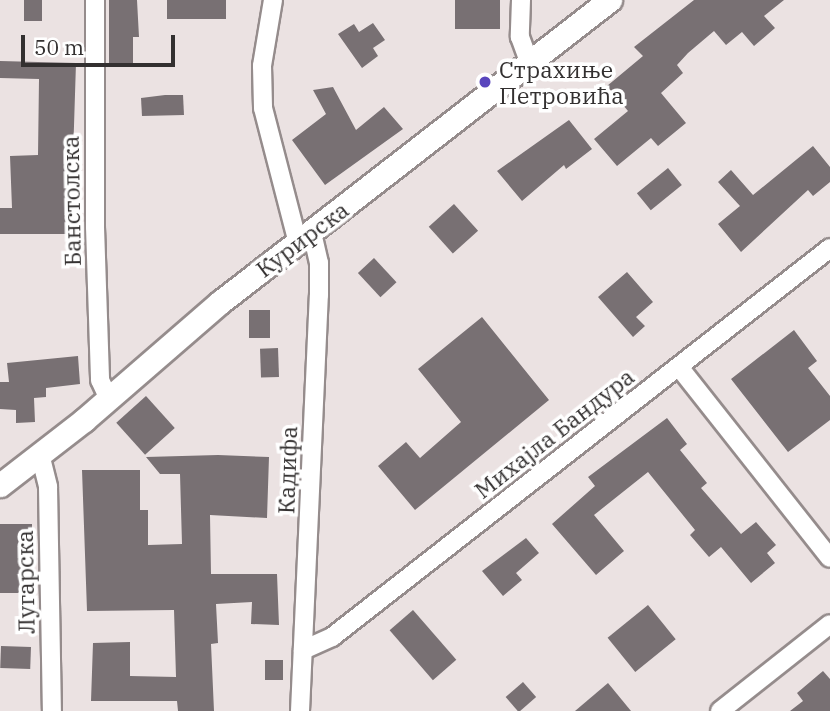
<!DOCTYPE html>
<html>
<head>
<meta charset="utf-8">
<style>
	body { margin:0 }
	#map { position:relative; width:830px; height:711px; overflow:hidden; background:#ebe2e2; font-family:"IBM Plex Serif",serif }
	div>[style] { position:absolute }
	.building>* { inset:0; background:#787073; transform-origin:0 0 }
	.roads { filter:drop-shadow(2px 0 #958c8c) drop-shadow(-2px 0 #958c8c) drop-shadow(0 2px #958c8c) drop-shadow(0 -2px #958c8c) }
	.minor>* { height:18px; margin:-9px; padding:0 9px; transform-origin:9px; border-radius:9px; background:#fff }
	.tertiary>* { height:23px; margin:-11.5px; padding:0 11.5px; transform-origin:11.5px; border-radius:11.5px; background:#fff }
	.dots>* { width:19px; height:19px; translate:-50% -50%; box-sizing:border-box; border:4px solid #fff; border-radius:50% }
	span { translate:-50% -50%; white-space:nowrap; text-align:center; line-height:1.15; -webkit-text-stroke:7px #fff; paint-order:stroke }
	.poi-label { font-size:23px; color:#333030 }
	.left { translate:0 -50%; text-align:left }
	.street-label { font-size:23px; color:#333030 }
	.scale { position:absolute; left:21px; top:35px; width:154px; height:32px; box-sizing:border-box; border:4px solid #333030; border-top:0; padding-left:9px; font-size:21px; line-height:24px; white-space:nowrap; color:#333030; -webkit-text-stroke:5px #fff; paint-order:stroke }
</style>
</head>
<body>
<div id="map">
	<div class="building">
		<i style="left:24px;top:0;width:18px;height:21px"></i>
		<i style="clip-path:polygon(109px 0,137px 0,139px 37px,133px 37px,133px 67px,109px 67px)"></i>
		<i style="left:226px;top:0;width:19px;height:59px;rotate:90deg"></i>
		<i style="left:455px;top:0;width:45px;height:29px"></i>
		<i style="clip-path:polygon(694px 0,784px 0,764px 16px,775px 28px,754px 46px,742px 32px,726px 45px,714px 31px,688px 53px,677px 65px,683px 73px,661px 93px,686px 123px,658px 146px,651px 138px,617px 166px,594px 139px,628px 111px,607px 86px,643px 56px,634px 47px)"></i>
		<i style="clip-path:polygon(373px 23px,385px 40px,373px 48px,378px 56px,362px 68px,338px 34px,354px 24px,359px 32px)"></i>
		<i style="clip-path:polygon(0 61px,76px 63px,73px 157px,81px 157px,82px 186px,69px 186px,70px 234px,0 234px,0 208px,12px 208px,10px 156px,38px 155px,39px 79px,0 78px)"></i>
		<i style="clip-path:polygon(333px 87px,356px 130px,384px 107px,403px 129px,325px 185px,292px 140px,326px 114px,313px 90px)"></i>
		<i style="clip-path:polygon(165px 95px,183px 95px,184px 115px,142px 116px,141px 98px)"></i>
		<i style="clip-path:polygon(569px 120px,592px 149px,566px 169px,564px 165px,522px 201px,497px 171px)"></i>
		<i style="clip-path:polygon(813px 146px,830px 167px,830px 182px,813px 196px,808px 190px,741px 252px,718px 224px,740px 206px,718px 182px,731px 170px,753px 195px)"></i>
		<i style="left:668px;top:168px;width:22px;height:40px;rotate:51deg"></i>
		<i style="left:454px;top:204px;width:36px;height:34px;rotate:48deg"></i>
		<i style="left:374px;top:258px;width:33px;height:22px;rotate:47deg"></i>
		<i style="clip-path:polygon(627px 272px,653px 302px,636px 317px,645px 326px,633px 337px,598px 297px)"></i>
		<i style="left:270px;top:310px;width:28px;height:21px;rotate:90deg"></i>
		<i style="clip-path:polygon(482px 317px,549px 400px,415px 510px,378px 466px,406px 442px,420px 458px,461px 422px,418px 369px)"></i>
		<i style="clip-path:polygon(794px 330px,817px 361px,808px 368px,830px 396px,830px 420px,788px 452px,731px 379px)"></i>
		<i style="left:278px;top:348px;width:29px;height:18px;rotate:88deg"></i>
		<i style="clip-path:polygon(78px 356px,80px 384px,46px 388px,46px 397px,34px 398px,35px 422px,16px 423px,16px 410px,0 409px,0 382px,9px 382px,7px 363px)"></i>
		<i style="left:146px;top:396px;width:43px;height:40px;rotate:48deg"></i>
		<i style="clip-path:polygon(667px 418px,687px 444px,680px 450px,707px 483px,701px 488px,741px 534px,756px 522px,776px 545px,767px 553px,775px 563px,751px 583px,721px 547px,709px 557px,690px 535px,695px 530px,648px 472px,594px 515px,624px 551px,596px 575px,552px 524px,595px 486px,588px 477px)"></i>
		<i style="clip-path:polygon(218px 455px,269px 457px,267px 518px,210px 515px,211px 574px,277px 574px,279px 625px,251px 624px,252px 602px,216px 604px,218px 643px,211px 644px,214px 711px,178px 711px,177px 701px,91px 701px,93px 643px,130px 642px,130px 676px,176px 677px,174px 610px,87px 611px,82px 470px,140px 470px,140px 510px,148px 510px,148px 545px,182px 544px,180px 474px,160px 474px,146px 457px)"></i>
		<i style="left:0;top:524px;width:32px;height:69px"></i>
		<i style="clip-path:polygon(526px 538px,539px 553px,516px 573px,522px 580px,503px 596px,482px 571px)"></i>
		<i style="left:648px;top:605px;width:44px;height:52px;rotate:51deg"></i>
		<i style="left:413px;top:610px;width:66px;height:31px;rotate:49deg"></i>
		<i style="left:1px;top:646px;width:30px;height:22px;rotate:2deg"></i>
		<i style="left:265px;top:660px;width:18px;height:20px"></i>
		<i style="clip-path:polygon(823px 671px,830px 679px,830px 711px,790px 711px,803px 701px,797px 693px)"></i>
		<i style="left:523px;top:682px;width:20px;height:23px;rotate:49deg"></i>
		<i style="clip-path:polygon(608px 683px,631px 711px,575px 711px)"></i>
	</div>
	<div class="roads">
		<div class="minor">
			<i style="left:95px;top:0;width:227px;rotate:90deg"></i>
			<i style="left:95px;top:227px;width:153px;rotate:88.1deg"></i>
			<i style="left:100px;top:380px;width:21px;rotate:65deg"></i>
			<i style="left:273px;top:0;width:67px;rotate:99.5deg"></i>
			<i style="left:262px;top:66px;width:42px;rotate:88.6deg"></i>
			<i style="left:263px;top:108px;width:139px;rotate:75.5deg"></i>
			<i style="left:521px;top:0;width:37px;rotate:92deg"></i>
			<i style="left:520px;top:37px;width:29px;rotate:70deg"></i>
			<i style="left:679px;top:367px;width:243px;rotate:51.7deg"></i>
			<i style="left:40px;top:454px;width:34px;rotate:76deg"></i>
			<i style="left:48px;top:487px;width:224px;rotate:89deg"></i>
			<i style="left:303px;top:650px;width:32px;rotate:-24deg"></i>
			<i style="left:332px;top:637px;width:632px;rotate:-37.99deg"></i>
			<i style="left:300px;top:711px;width:416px;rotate:-87.4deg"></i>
			<i style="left:319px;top:295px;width:32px;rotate:-90deg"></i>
			<i style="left:319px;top:263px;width:32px;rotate:-103deg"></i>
			<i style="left:720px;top:711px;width:140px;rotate:-38.3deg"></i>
		</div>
		<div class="tertiary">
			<i style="left:0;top:485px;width:106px;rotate:-37.7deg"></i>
			<i style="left:84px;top:420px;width:179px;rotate:-40.9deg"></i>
			<i style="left:219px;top:303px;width:495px;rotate:-37.8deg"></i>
		</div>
	</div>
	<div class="dots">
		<i style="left:485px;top:82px;background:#5945bd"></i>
	</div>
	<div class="poi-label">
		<span class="left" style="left:499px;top:82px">Страхиње<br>Петровића</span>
	</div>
	<div class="street-label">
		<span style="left:71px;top:201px;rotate:-91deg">Банстолска</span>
		<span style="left:302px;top:239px;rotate:-37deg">Курирска</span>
		<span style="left:554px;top:433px;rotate:-38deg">Михајла Бандура</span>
		<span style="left:287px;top:470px;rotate:-88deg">Кадифа</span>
		<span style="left:25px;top:582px;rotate:-91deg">Лугарска</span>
	</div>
	<div class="scale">50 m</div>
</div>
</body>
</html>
